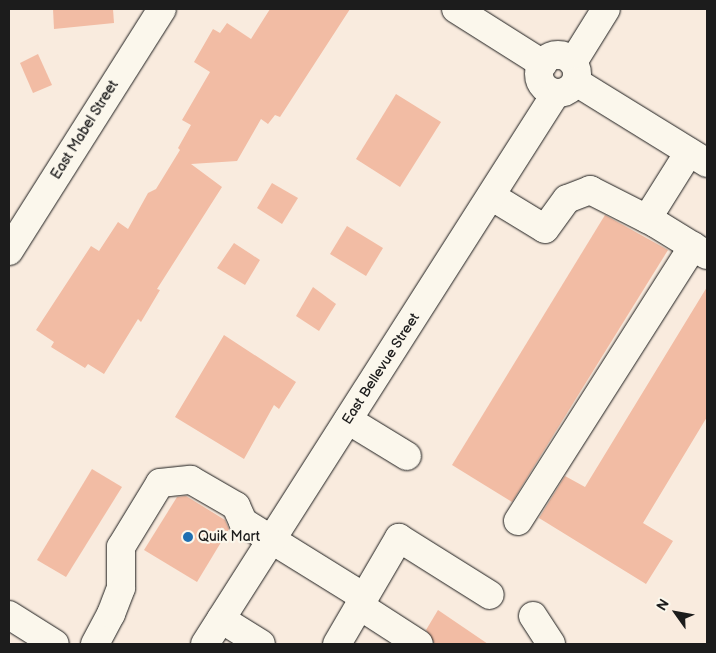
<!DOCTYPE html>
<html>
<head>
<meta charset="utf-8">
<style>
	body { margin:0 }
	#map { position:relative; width:716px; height:653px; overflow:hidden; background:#f9ebde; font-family:"Balsamiq Sans",sans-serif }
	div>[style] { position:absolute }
	.building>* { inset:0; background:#f2bca4 }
	.roads { filter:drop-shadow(0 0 1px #1c1c1c) drop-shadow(0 0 1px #1c1c1c) }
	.minor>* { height:28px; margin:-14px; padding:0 14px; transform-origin:14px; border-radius:14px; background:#fbf7ec }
	.minor>.ring { margin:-14px; padding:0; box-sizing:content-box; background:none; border:28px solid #fbf7ec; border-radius:50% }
	.major>* { height:28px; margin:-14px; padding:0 14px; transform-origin:14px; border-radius:14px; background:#fbf7ec }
	.dots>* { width:14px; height:14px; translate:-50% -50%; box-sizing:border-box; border:2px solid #fbf7ec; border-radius:50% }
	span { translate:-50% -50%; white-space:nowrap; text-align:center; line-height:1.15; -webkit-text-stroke:4.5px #fbf7ec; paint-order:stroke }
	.street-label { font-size:14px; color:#1c1c1c }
	.poi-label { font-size:14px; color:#1c1c1c }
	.left { translate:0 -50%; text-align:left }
	.frame { position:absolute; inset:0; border:10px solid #1c1c1c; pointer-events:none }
	.north { position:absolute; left:651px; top:588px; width:50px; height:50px; -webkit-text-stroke:4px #fbf7ec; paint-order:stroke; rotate:302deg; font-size:14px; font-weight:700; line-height:20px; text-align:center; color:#1c1c1c }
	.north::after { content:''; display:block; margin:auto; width:18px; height:22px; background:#1c1c1c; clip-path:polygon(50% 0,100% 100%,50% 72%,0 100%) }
</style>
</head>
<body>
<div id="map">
	<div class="building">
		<i style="clip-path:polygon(53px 9px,113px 9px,114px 23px,54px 29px)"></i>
		<i style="clip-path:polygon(270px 9px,350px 9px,280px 117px,275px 115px,268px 124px,261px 119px,237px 161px,191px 164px,222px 187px,157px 289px,160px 290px,141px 322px,138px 319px,104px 374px,88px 364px,85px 368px,51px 347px,54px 342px,36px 330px,91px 246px,99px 251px,118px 222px,128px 229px,148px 193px,156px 189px,180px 150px,178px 148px,191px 125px,182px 120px,210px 72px,194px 62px,213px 29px,220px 33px,227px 23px,251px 39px)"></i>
		<i style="clip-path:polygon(38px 54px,52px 85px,33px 93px,20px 63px)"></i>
		<i style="clip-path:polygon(396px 94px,441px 122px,400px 187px,356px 159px)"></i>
		<i style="clip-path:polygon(272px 183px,298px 198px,282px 224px,257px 208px)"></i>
		<i style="clip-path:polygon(605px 215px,668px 250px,512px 502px,452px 465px)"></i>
		<i style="clip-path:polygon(347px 226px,383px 248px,366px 276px,330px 254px)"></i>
		<i style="clip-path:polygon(234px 243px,260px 260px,245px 285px,217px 268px)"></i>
		<i style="clip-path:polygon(313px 287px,336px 304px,319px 331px,296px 316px)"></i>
		<i style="clip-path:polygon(707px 287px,707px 417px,643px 523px,673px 541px,646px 584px,539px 518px,565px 476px,585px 487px)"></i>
		<i style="clip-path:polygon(224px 335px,296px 382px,279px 409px,274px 405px,244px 459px,175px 417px)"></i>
		<i style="clip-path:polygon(92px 469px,122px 487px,66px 577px,37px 560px)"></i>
		<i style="clip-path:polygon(186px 496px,225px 520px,229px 529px,197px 582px,144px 550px,177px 497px)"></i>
		<i style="clip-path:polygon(438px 610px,488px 644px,435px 644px,426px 630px)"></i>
	</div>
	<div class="roads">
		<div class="minor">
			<i style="left:456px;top:9px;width:103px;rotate:32.3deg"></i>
			<i class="ring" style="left:539px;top:55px;width:10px;height:10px"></i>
			<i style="left:573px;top:62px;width:62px;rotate:-58.1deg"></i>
			<i style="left:576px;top:82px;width:154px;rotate:31.7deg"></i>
			<i style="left:491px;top:196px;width:63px;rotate:31.4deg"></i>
			<i style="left:545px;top:229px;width:37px;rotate:-54deg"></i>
			<i style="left:567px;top:199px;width:25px;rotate:-21deg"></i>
			<i style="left:590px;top:190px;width:73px;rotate:26.9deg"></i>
			<i style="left:655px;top:223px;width:61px;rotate:31.6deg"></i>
			<i style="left:647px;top:219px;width:79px;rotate:-57.9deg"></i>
			<i style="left:9px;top:251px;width:286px;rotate:-57.7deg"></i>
			<i style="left:348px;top:420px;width:69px;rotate:31.4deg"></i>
			<i style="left:518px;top:521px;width:326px;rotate:-57.5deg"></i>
			<i style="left:360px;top:606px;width:70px;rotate:32.8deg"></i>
			<i style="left:533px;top:616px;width:33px;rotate:57deg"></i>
			<i style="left:221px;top:619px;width:47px;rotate:32deg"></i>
			<i style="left:95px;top:644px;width:34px;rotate:-62deg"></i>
			<i style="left:111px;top:614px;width:28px;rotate:-69deg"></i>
			<i style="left:121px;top:588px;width:41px;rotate:-90deg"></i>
			<i style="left:121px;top:547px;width:75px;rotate:-58.6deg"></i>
			<i style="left:160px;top:483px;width:31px;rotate:-6deg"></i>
			<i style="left:191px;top:480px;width:52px;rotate:30deg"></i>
			<i style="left:236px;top:506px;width:17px;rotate:66deg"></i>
			<i style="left:243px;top:522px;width:142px;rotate:31.8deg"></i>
			<i style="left:205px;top:644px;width:653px;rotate:-57.5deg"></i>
			<i style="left:337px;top:644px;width:123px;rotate:-59.7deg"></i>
			<i style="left:399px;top:538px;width:107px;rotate:32.1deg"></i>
		</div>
		<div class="major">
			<i style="left:9px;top:615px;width:54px;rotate:32.2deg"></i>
		</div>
	</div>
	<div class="dots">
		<i style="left:188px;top:537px;background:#1f6fb2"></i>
	</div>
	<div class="street-label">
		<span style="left:85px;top:130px;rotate:-58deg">East Mabel Street</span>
		<span style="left:381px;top:369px;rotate:-57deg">East Bellevue Street</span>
	</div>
	<div class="poi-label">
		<span class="left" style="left:198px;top:537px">Quik Mart</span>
	</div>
	<div class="frame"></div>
	<div class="north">N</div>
</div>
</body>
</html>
